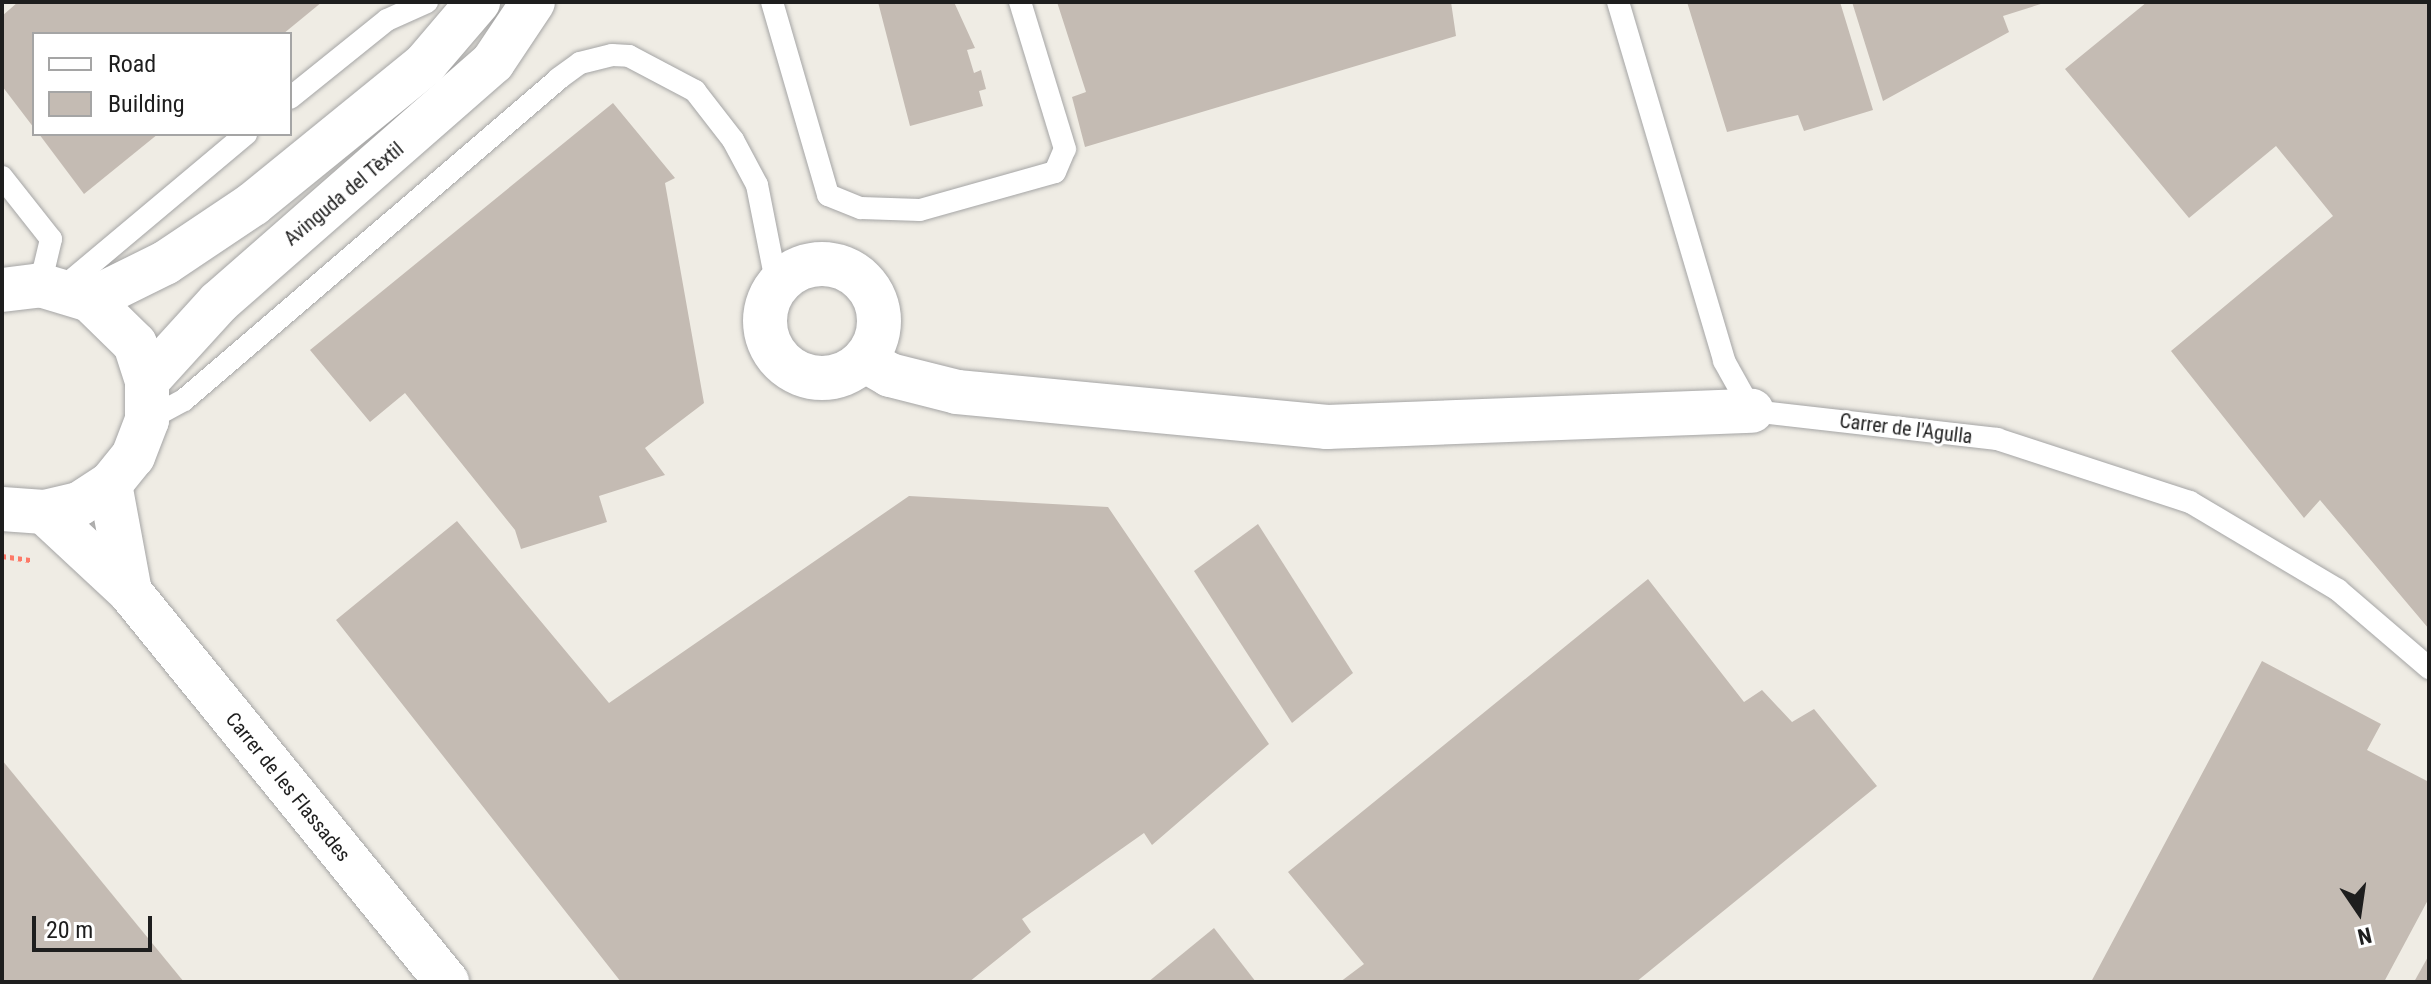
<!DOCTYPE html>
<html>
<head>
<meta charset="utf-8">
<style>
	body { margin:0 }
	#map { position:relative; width:2431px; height:984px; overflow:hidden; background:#efece4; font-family:"Roboto Condensed",sans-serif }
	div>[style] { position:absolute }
	.building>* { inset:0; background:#c4bbb3 }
	.path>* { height:5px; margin-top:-2.5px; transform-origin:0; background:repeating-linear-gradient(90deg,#fd7967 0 4px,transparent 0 8px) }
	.roads { filter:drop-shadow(0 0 2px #a5a5a5) drop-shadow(0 0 2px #a5a5a5) }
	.service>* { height:22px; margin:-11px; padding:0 11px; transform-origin:11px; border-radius:11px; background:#fff }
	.minor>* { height:44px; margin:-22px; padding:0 22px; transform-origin:22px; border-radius:22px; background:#fff }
	.minor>.ring { margin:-22px; padding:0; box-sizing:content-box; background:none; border:44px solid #fff; border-radius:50% }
	.tertiary>* { height:44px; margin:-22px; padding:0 22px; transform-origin:22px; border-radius:22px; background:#fff }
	span { translate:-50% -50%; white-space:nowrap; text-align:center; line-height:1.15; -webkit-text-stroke:6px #fff; paint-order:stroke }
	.street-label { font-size:20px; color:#1e1e1e }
	.frame { position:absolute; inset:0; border:4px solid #1e1e1e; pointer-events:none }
	.legend { position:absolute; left:32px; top:32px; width:260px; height:104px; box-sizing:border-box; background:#fff; border:2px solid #a5a5a5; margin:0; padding:10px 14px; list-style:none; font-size:24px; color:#1e1e1e }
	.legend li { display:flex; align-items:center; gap:16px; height:40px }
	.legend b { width:40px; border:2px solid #a5a5a5 }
	.north { position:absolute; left:2319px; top:872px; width:80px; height:80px; -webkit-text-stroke:6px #fff; paint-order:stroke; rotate:167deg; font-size:22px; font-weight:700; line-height:32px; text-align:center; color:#1e1e1e }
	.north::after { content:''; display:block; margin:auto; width:28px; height:36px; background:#1e1e1e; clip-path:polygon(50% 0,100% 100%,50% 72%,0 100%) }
	.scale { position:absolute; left:32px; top:916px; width:120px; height:36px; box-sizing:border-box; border:4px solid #1e1e1e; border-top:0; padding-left:10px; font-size:24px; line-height:28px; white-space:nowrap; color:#1e1e1e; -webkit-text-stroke:6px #fff; paint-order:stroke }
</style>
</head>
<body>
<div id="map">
	<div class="building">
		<i style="clip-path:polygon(18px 2px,322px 2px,283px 34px,34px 34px,34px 128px,2px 86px,2px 16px)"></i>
		<i style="clip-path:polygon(878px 2px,954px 2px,975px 48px,967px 50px,974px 73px,981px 70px,986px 89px,979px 91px,983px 106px,910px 126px)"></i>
		<i style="clip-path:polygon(1057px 2px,1451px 2px,1456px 36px,1085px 147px,1072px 97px,1086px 92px)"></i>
		<i style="clip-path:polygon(1687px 2px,1840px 2px,1873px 110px,1804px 131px,1798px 115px,1727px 132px)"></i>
		<i style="clip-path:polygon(1852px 2px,2044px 2px,2044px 3px,2003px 16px,2009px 32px,1883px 101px)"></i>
		<i style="clip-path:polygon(2147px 2px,2429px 2px,2429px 629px,2320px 500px,2304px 518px,2171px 351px,2333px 216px,2276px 146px,2189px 218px,2065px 69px)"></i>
		<i style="clip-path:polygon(613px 103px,675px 178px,665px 183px,704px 403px,645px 448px,665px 475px,599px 496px,607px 522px,521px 549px,515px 530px,405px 393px,370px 422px,310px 350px)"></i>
		<i style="clip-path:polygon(39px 134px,158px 134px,84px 194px)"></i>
		<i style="clip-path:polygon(909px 496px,1108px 507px,1269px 744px,1152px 845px,1144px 833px,1022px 919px,1031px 932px,969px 982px,621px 982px,336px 620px,457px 521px,609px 703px)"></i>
		<i style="clip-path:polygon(1258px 524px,1353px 673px,1292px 723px,1194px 571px)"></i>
		<i style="clip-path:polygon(1648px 579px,1744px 702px,1762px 690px,1792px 722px,1814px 709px,1877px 786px,1636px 982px,1340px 982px,1364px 964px,1288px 872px)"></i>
		<i style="clip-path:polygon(2262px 661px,2381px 724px,2367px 750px,2429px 782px,2429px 898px,2384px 982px,2091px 982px)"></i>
		<i style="clip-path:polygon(2px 760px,184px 982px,2px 982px)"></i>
		<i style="clip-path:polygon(1214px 928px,1256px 982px,1148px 982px)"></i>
		<i style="clip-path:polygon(2429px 955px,2429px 982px,2414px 982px)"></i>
	</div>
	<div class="path">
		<i style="left:2px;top:556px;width:30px;rotate:8deg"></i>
	</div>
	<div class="roads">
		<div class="service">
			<i style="left:772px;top:2px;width:201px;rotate:73.8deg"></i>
			<i style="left:828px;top:195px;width:35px;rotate:22deg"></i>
			<i style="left:861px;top:208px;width:59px;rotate:1.9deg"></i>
			<i style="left:920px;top:210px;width:140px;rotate:-15.7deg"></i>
			<i style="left:1055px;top:172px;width:25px;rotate:-67deg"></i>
			<i style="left:1065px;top:149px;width:154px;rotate:-107deg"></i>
			<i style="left:1618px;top:2px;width:374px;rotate:73.5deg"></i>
			<i style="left:1724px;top:361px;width:57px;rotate:60.8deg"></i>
			<i style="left:1752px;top:411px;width:247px;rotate:6.5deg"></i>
			<i style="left:1997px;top:439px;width:203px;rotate:18.1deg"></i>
			<i style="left:2190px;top:502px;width:172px;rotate:30.7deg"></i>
			<i style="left:2338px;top:590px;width:120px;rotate:40.6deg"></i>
			<i style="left:290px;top:98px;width:124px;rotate:-38.8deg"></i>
			<i style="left:387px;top:20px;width:44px;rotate:-24.2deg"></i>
			<i style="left:2px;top:177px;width:79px;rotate:51.7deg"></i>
			<i style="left:51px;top:239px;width:47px;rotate:103.4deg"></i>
			<i style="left:60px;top:290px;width:243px;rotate:-40deg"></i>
			<i style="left:147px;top:420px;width:42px;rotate:-28.4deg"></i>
			<i style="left:184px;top:400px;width:493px;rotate:-40.6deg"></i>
			<i style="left:558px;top:79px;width:27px;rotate:-36deg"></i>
			<i style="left:580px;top:63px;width:33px;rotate:-14deg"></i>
			<i style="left:612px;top:55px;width:17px;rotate:3deg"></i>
			<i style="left:629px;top:56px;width:75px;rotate:27.9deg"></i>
			<i style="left:695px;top:91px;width:62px;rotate:52.2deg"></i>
			<i style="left:733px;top:140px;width:51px;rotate:61.9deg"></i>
			<i style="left:757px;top:185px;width:103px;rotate:78.8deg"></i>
		</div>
		<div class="minor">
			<i class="ring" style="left:765px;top:264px;width:70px;height:70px"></i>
			<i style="left:864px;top:360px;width:30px;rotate:30deg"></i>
			<i style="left:890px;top:375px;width:69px;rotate:14.2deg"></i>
			<i style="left:957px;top:392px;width:372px;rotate:5.4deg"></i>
			<i style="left:1327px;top:427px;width:425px;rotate:-2.2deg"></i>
			<i style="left:110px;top:484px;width:110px;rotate:79.5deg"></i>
			<i style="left:44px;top:512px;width:117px;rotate:42.9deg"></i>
			<i style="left:130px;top:592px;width:503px;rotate:50.9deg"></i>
		</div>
		<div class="tertiary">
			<i style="left:2px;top:290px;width:38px;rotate:-7deg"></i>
			<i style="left:40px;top:285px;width:52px;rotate:16.7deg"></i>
			<i style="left:90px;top:300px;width:63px;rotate:44.4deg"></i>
			<i style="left:135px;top:344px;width:39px;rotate:72deg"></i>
			<i style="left:147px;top:381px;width:39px;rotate:90deg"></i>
			<i style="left:147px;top:420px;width:39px;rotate:111deg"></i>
			<i style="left:133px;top:456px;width:36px;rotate:129deg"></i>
			<i style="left:110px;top:484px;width:37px;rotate:147deg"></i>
			<i style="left:79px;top:504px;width:36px;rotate:167deg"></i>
			<i style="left:44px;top:512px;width:42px;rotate:-175.9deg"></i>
			<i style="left:90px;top:300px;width:84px;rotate:-26.3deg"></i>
			<i style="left:165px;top:263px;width:106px;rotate:-33.8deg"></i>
			<i style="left:253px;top:204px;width:222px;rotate:-39.1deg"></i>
			<i style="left:425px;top:64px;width:82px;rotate:-49.5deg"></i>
			<i style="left:147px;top:381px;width:107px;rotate:-47.7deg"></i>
			<i style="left:219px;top:302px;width:364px;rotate:-41.2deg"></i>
			<i style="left:493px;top:62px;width:72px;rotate:-56.3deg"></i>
		</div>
	</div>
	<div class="street-label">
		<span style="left:344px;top:194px;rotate:-40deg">Avinguda del Tèxtil</span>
		<span style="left:1906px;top:429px;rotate:7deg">Carrer de l'Agulla</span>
		<span style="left:288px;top:787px;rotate:51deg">Carrer de les Flassades</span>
	</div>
	<div class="frame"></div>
	<ul class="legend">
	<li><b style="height:10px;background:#fff"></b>Road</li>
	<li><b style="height:22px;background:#c4bbb3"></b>Building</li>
	</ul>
	<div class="north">N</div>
	<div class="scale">20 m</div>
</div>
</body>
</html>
